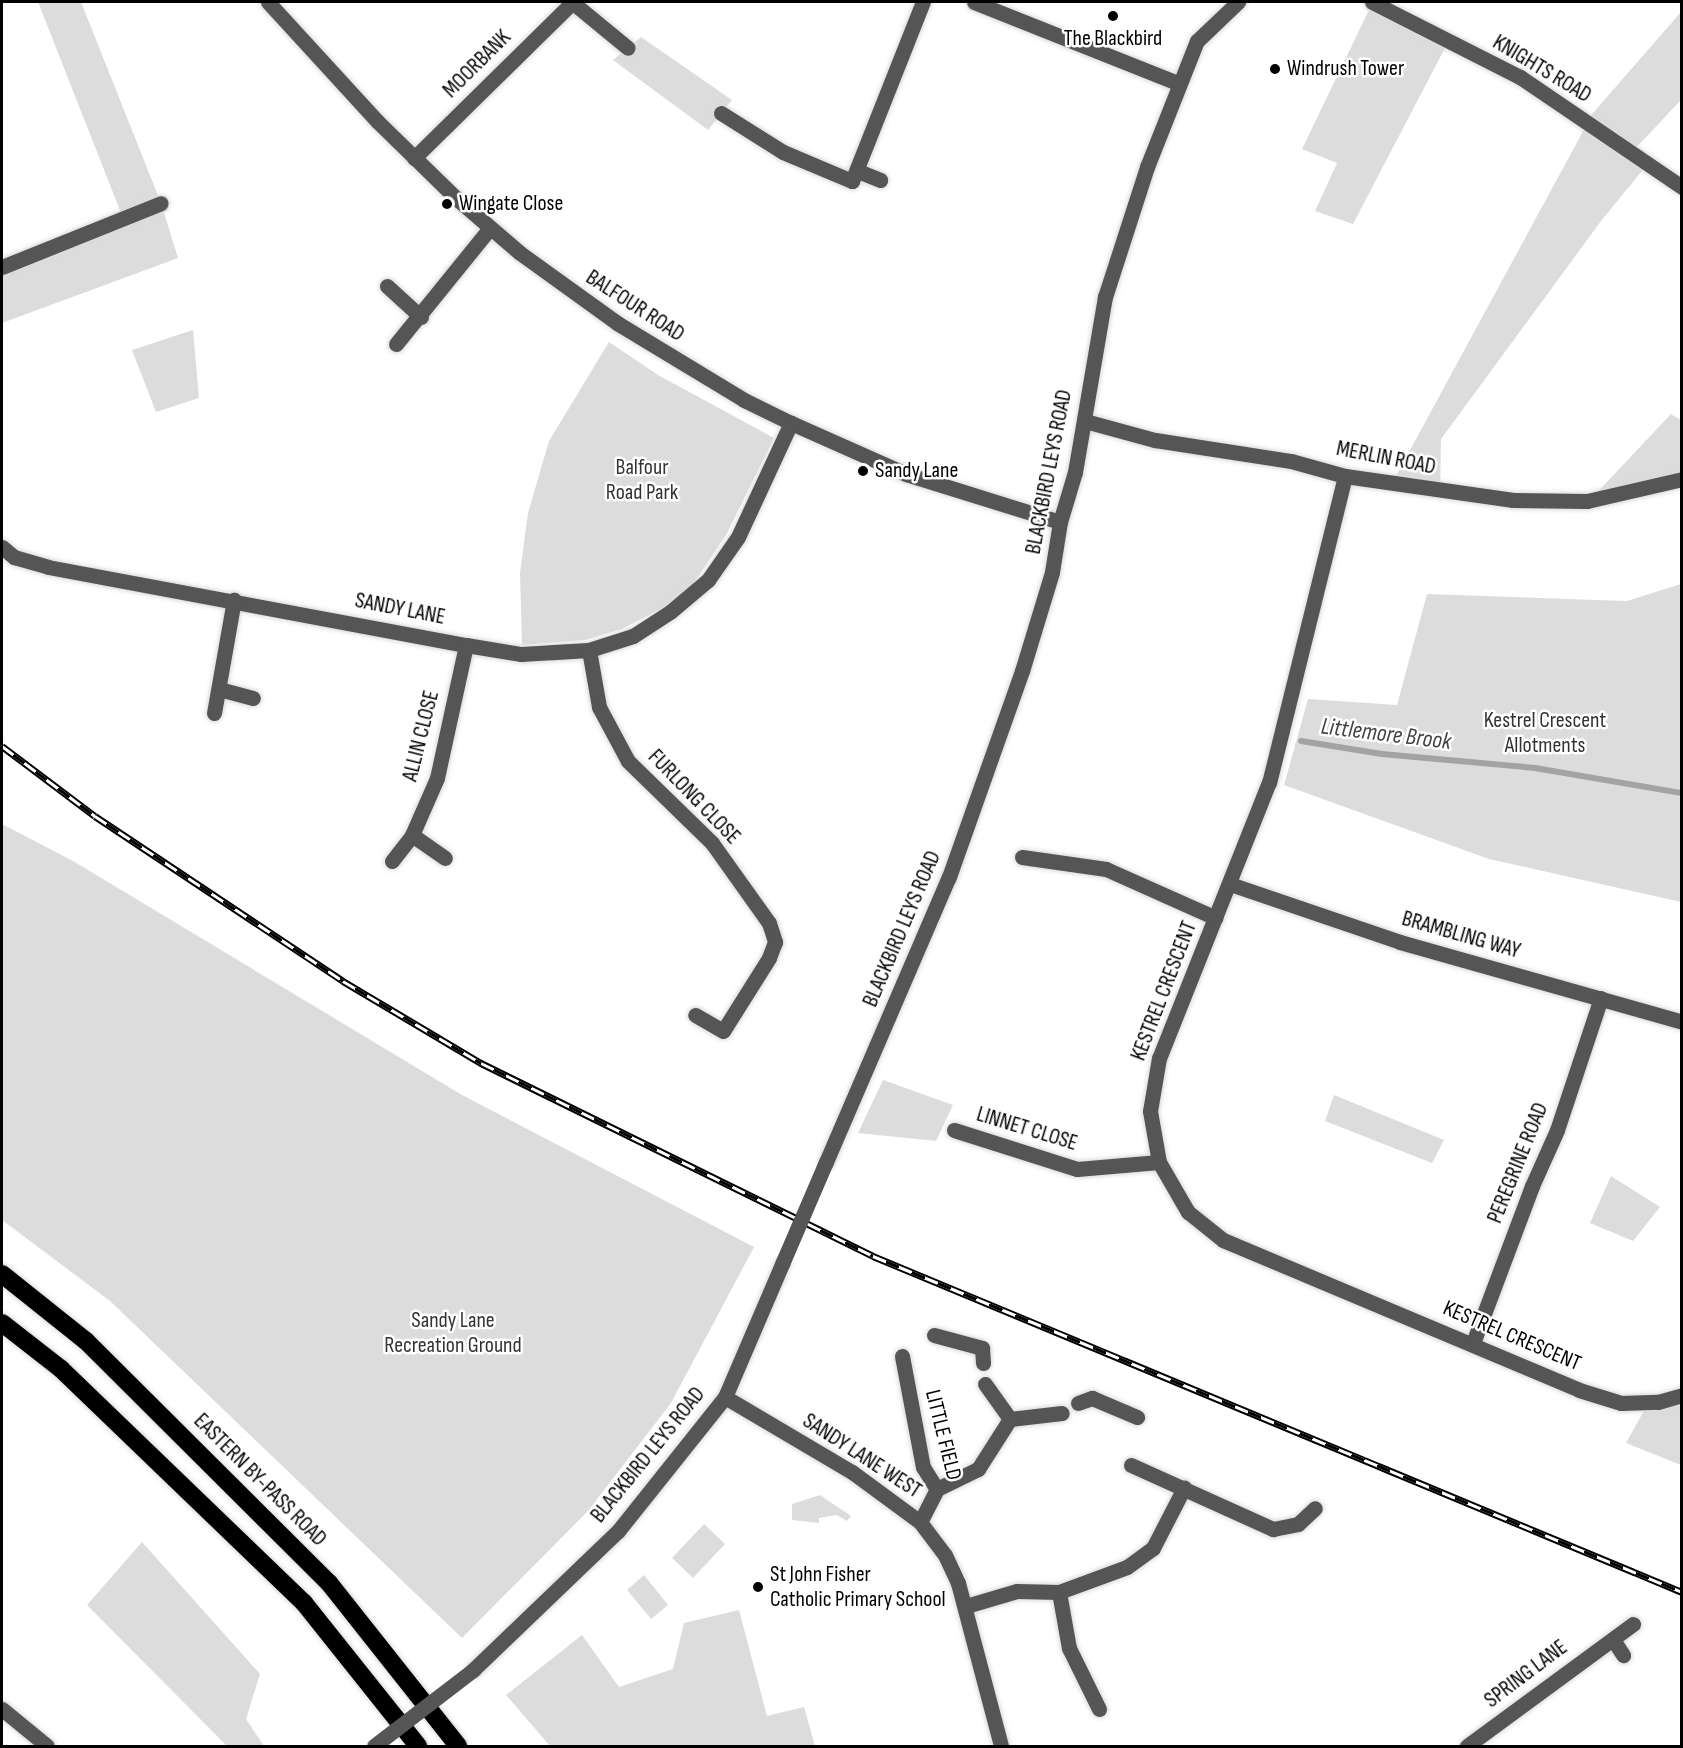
<!DOCTYPE html>
<html>
<head>
<meta charset="utf-8">
<style>
	body { margin:0 }
	#map { position:relative; width:1683px; height:1748px; overflow:hidden; background:#fff; font-family:"Sofia Sans Condensed",sans-serif }
	div>[style] { position:absolute }
	.green>* { inset:0; background:#dcdcdc }
	.stream>* { height:6px; margin:-3px; padding:0 3px; transform-origin:3px; border-radius:3px; background:#a3a3a3 }
	.roads { filter:drop-shadow(0 0 2px #dbdbdb) drop-shadow(0 0 2px #dbdbdb) }
	.minor>* { height:15px; margin:-7.5px; padding:0 7.5px; transform-origin:7.5px; border-radius:7.5px; background:#555 }
	.highway>* { height:18px; margin:-9px; padding:0 9px; transform-origin:9px; border-radius:9px; background:#000 }
	.rail>* { height:7px; margin-top:-3.5px; transform-origin:0; background:repeating-linear-gradient(90deg,#fff 0 14px,#000 0 28px); box-sizing:border-box; border-block:2px solid #000 }
	.minor-bridge>* { height:15px; margin:-7.5px; padding:0 7.5px; transform-origin:7.5px; border-radius:7.5px; background:#555 }
	.dots>* { width:16px; height:16px; translate:-50% -50%; box-sizing:border-box; border:3px solid #fff; border-radius:50% }
	span { translate:-50% -50%; white-space:nowrap; text-align:center; line-height:1.15; -webkit-text-stroke:5px #fff; paint-order:stroke }
	.poi-label { font-size:22px; color:#000 }
	.left { translate:0 -50%; text-align:left }
	.street-label { font-size:22px; color:#000 }
	.park-label { font-size:22px; color:#333 }
	.water-label { font-size:24px; color:#444; font-style:italic }
	.frame { position:absolute; inset:0; border:3px solid #000; pointer-events:none }
</style>
</head>
<body>
<div id="map">
	<div class="green">
		<i style="clip-path:polygon(38px 2px,81px 2px,161px 203px,178px 258px,2px 323px,2px 267px,123px 218px)"></i>
		<i style="clip-path:polygon(1369px 10px,1445px 48px,1353px 224px,1315px 211px,1337px 163px,1302px 149px)"></i>
		<i style="clip-path:polygon(1681px 12px,1681px 100px,1632px 152px,1586px 121px)"></i>
		<i style="clip-path:polygon(641px 37px,732px 100px,708px 130px,613px 60px)"></i>
		<i style="clip-path:polygon(1587px 124px,1646px 166px,1601px 221px,1441px 439px,1440px 494px,1390px 487px)"></i>
		<i style="clip-path:polygon(193px 330px,199px 398px,156px 412px,132px 350px)"></i>
		<i style="clip-path:polygon(609px 342px,658px 375px,774px 438px,726px 535px,693px 584px,664px 607px,622px 629px,585px 640px,522px 645px,520px 573px,528px 513px,549px 441px)"></i>
		<i style="clip-path:polygon(1671px 414px,1681px 420px,1681px 478px,1590px 500px)"></i>
		<i style="clip-path:polygon(1681px 584px,1681px 902px,1489px 859px,1284px 785px,1308px 699px,1397px 705px,1427px 594px,1627px 601px)"></i>
		<i style="clip-path:polygon(2px 824px,73px 861px,462px 1095px,754px 1247px,671px 1403px,588px 1511px,462px 1638px,110px 1301px,2px 1220px)"></i>
		<i style="clip-path:polygon(883px 1080px,953px 1105px,936px 1141px,858px 1133px)"></i>
		<i style="clip-path:polygon(1334px 1095px,1444px 1140px,1432px 1163px,1325px 1121px)"></i>
		<i style="clip-path:polygon(1611px 1176px,1660px 1207px,1633px 1241px,1590px 1223px)"></i>
		<i style="clip-path:polygon(1681px 1399px,1681px 1465px,1626px 1443px,1646px 1407px)"></i>
		<i style="clip-path:polygon(820px 1495px,851px 1516px,847px 1521px,837px 1515px,819px 1518px,819px 1523px,792px 1520px,792px 1504px)"></i>
		<i style="clip-path:polygon(704px 1524px,725px 1544px,693px 1578px,672px 1558px)"></i>
		<i style="clip-path:polygon(142px 1542px,260px 1674px,246px 1719px,264px 1746px,227px 1746px,87px 1605px)"></i>
		<i style="clip-path:polygon(644px 1575px,668px 1605px,651px 1619px,627px 1590px)"></i>
		<i style="clip-path:polygon(739px 1610px,767px 1716px,804px 1707px,815px 1746px,550px 1746px,506px 1695px,582px 1635px,619px 1687px,673px 1669px,684px 1623px)"></i>
	</div>
	<div class="stream">
		<i style="left:1301px;top:741px;width:82px;rotate:9.1deg"></i>
		<i style="left:1382px;top:754px;width:154px;rotate:5.2deg"></i>
		<i style="left:1535px;top:768px;width:149px;rotate:9.7deg"></i>
	</div>
	<div class="roads">
		<div class="minor">
			<i style="left:268px;top:2px;width:161px;rotate:47.5deg"></i>
			<i style="left:377px;top:121px;width:110px;rotate:44.3deg"></i>
			<i style="left:456px;top:198px;width:84px;rotate:40.7deg"></i>
			<i style="left:520px;top:253px;width:120px;rotate:35.8deg"></i>
			<i style="left:617px;top:323px;width:149px;rotate:31.2deg"></i>
			<i style="left:744px;top:400px;width:52px;rotate:26.1deg"></i>
			<i style="left:791px;top:423px;width:126px;rotate:23.9deg"></i>
			<i style="left:906px;top:474px;width:161px;rotate:17.3deg"></i>
			<i style="left:572px;top:2px;width:72px;rotate:39.4deg"></i>
			<i style="left:974px;top:2px;width:219px;rotate:21.7deg"></i>
			<i style="left:1372px;top:2px;width:166px;rotate:26.9deg"></i>
			<i style="left:1520px;top:77px;width:196px;rotate:34.2deg"></i>
			<i style="left:721px;top:113px;width:73px;rotate:32.2deg"></i>
			<i style="left:783px;top:152px;width:75px;rotate:22.8deg"></i>
			<i style="left:852px;top:181px;width:193px;rotate:-68.4deg"></i>
			<i style="left:414px;top:158px;width:223px;rotate:-44.5deg"></i>
			<i style="left:858px;top:171px;width:24px;rotate:22deg"></i>
			<i style="left:2px;top:267px;width:171px;rotate:-21.9deg"></i>
			<i style="left:387px;top:286px;width:46px;rotate:42.4deg"></i>
			<i style="left:396px;top:344px;width:149px;rotate:-51deg"></i>
			<i style="left:1085px;top:421px;width:73px;rotate:15.2deg"></i>
			<i style="left:1155px;top:440px;width:138px;rotate:8.8deg"></i>
			<i style="left:1291px;top:461px;width:56px;rotate:15.5deg"></i>
			<i style="left:1345px;top:476px;width:170px;rotate:8.1deg"></i>
			<i style="left:1513px;top:500px;width:74px;rotate:0.8deg"></i>
			<i style="left:1587px;top:501px;width:98px;rotate:-13deg"></i>
			<i style="left:1345px;top:476px;width:315px;rotate:103.9deg"></i>
			<i style="left:1269px;top:782px;width:297px;rotate:111.7deg"></i>
			<i style="left:1159px;top:1058px;width:54px;rotate:99.6deg"></i>
			<i style="left:1150px;top:1111px;width:52px;rotate:80deg"></i>
			<i style="left:1159px;top:1162px;width:58px;rotate:59.9deg"></i>
			<i style="left:1188px;top:1212px;width:45px;rotate:38.7deg"></i>
			<i style="left:1223px;top:1240px;width:386px;rotate:22.8deg"></i>
			<i style="left:1579px;top:1390px;width:44px;rotate:17.2deg"></i>
			<i style="left:1621px;top:1403px;width:37px;rotate:-2deg"></i>
			<i style="left:1658px;top:1402px;width:25px;rotate:-16deg"></i>
			<i style="left:2px;top:547px;width:16px;rotate:40deg"></i>
			<i style="left:14px;top:557px;width:35px;rotate:16deg"></i>
			<i style="left:48px;top:567px;width:425px;rotate:10.6deg"></i>
			<i style="left:466px;top:645px;width:56px;rotate:9.3deg"></i>
			<i style="left:521px;top:654px;width:68px;rotate:-3.4deg"></i>
			<i style="left:589px;top:650px;width:46px;rotate:-17.7deg"></i>
			<i style="left:633px;top:636px;width:44px;rotate:-33deg"></i>
			<i style="left:670px;top:612px;width:50px;rotate:-40.1deg"></i>
			<i style="left:708px;top:580px;width:52px;rotate:-55.1deg"></i>
			<i style="left:738px;top:537px;width:126px;rotate:-65.1deg"></i>
			<i style="left:589px;top:650px;width:58px;rotate:80deg"></i>
			<i style="left:599px;top:707px;width:61px;rotate:61.8deg"></i>
			<i style="left:628px;top:761px;width:117px;rotate:44.3deg"></i>
			<i style="left:712px;top:843px;width:98px;rotate:54.5deg"></i>
			<i style="left:769px;top:923px;width:20px;rotate:72deg"></i>
			<i style="left:775px;top:942px;width:17px;rotate:111deg"></i>
			<i style="left:769px;top:958px;width:86px;rotate:122.2deg"></i>
			<i style="left:723px;top:1031px;width:32px;rotate:-150deg"></i>
			<i style="left:219px;top:689px;width:35px;rotate:15deg"></i>
			<i style="left:214px;top:713px;width:115px;rotate:-80deg"></i>
			<i style="left:412px;top:835px;width:40px;rotate:34.9deg"></i>
			<i style="left:1022px;top:857px;width:85px;rotate:8.1deg"></i>
			<i style="left:1106px;top:869px;width:120px;rotate:24deg"></i>
			<i style="left:392px;top:861px;width:33px;rotate:-52deg"></i>
			<i style="left:412px;top:835px;width:62px;rotate:-66.3deg"></i>
			<i style="left:437px;top:778px;width:136px;rotate:-77.7deg"></i>
			<i style="left:1230px;top:884px;width:180px;rotate:18.8deg"></i>
			<i style="left:1400px;top:942px;width:293px;rotate:15.8deg"></i>
			<i style="left:954px;top:1130px;width:129px;rotate:17.6deg"></i>
			<i style="left:1077px;top:1169px;width:82px;rotate:-4.9deg"></i>
			<i style="left:826px;top:1162px;width:310px;rotate:-66.7deg"></i>
			<i style="left:949px;top:877px;width:219px;rotate:-70.5deg"></i>
			<i style="left:1022px;top:671px;width:103px;rotate:-73.1deg"></i>
			<i style="left:1052px;top:572px;width:51px;rotate:-80.9deg"></i>
			<i style="left:1060px;top:522px;width:52px;rotate:-73.3deg"></i>
			<i style="left:1075px;top:472px;width:178px;rotate:-80.3deg"></i>
			<i style="left:1105px;top:297px;width:137px;rotate:-72.1deg"></i>
			<i style="left:1147px;top:167px;width:136px;rotate:-68.4deg"></i>
			<i style="left:1197px;top:41px;width:57px;rotate:-43.6deg"></i>
			<i style="left:934px;top:1335px;width:50px;rotate:15.2deg"></i>
			<i style="left:982px;top:1348px;width:15px;rotate:86deg"></i>
			<i style="left:1473px;top:1343px;width:168px;rotate:-69.4deg"></i>
			<i style="left:1532px;top:1186px;width:61px;rotate:-65.9deg"></i>
			<i style="left:1557px;top:1130px;width:139px;rotate:-71.6deg"></i>
			<i style="left:902px;top:1356px;width:113px;rotate:79.3deg"></i>
			<i style="left:923px;top:1467px;width:26px;rotate:58deg"></i>
			<i style="left:937px;top:1489px;width:37px;rotate:117deg"></i>
			<i style="left:725px;top:1397px;width:147px;rotate:30.6deg"></i>
			<i style="left:852px;top:1472px;width:84px;rotate:36.3deg"></i>
			<i style="left:920px;top:1522px;width:41px;rotate:52.9deg"></i>
			<i style="left:945px;top:1555px;width:31px;rotate:65deg"></i>
			<i style="left:958px;top:1583px;width:169px;rotate:75.2deg"></i>
			<i style="left:1078px;top:1403px;width:15px;rotate:-20deg"></i>
			<i style="left:1092px;top:1398px;width:49px;rotate:22.9deg"></i>
			<i style="left:1010px;top:1419px;width:52px;rotate:-6.6deg"></i>
			<i style="left:1131px;top:1465px;width:156px;rotate:24.3deg"></i>
			<i style="left:1273px;top:1529px;width:25px;rotate:-11deg"></i>
			<i style="left:1298px;top:1524px;width:23px;rotate:-43deg"></i>
			<i style="left:937px;top:1489px;width:46px;rotate:-26deg"></i>
			<i style="left:978px;top:1469px;width:59px;rotate:-57.4deg"></i>
			<i style="left:1010px;top:1419px;width:43px;rotate:-125.5deg"></i>
			<i style="left:1059px;top:1592px;width:57px;rotate:79.9deg"></i>
			<i style="left:1069px;top:1648px;width:68px;rotate:63.8deg"></i>
			<i style="left:966px;top:1606px;width:53px;rotate:-16.4deg"></i>
			<i style="left:1017px;top:1591px;width:42px;rotate:1.4deg"></i>
			<i style="left:1059px;top:1592px;width:72px;rotate:-20.2deg"></i>
			<i style="left:1127px;top:1567px;width:32px;rotate:-36deg"></i>
			<i style="left:1153px;top:1548px;width:68px;rotate:-62.7deg"></i>
			<i style="left:1614px;top:1641px;width:17px;rotate:57deg"></i>
			<i style="left:473px;top:1670px;width:201px;rotate:-43.8deg"></i>
			<i style="left:618px;top:1531px;width:171px;rotate:-51.4deg"></i>
			<i style="left:725px;top:1397px;width:145px;rotate:-66.8deg"></i>
			<i style="left:2px;top:1709px;width:58px;rotate:39.4deg"></i>
			<i style="left:1467px;top:1746px;width:206px;rotate:-36.3deg"></i>
		</div>
		<div class="highway">
			<i style="left:2px;top:1274px;width:107px;rotate:38.6deg"></i>
			<i style="left:86px;top:1341px;width:343px;rotate:44.9deg"></i>
			<i style="left:329px;top:1583px;width:208px;rotate:51.6deg"></i>
			<i style="left:2px;top:1323px;width:75px;rotate:37.9deg"></i>
			<i style="left:61px;top:1369px;width:337px;rotate:43.9deg"></i>
			<i style="left:304px;top:1603px;width:183px;rotate:51.4deg"></i>
		</div>
	</div>
	<div class="rail">
		<i style="left:2px;top:746px;width:116px;rotate:37deg"></i>
		<i style="left:95px;top:816px;width:298px;rotate:33.6deg"></i>
		<i style="left:343px;top:981px;width:161px;rotate:30.7deg"></i>
		<i style="left:481px;top:1063px;width:437px;rotate:26.2deg"></i>
		<i style="left:873px;top:1256px;width:876px;rotate:22.55deg"></i>
	</div>
	<div class="minor-bridge">
		<i style="left:782px;top:1264px;width:111px;rotate:-66.7deg"></i>
		<i style="left:374px;top:1746px;width:125px;rotate:-37.5deg"></i>
	</div>
	<div class="dots">
		<i style="left:1113px;top:16px;background:#000"></i>
		<i style="left:1275px;top:69px;background:#000"></i>
		<i style="left:447px;top:204px;background:#000"></i>
		<i style="left:863px;top:471px;background:#000"></i>
		<i style="left:758px;top:1587px;background:#000"></i>
	</div>
	<div class="poi-label">
		<span style="left:1113px;top:39px">The Blackbird</span>
		<span class="left" style="left:1287px;top:69px">Windrush Tower</span>
		<span class="left" style="left:459px;top:204px">Wingate Close</span>
		<span class="left" style="left:875px;top:471px">Sandy Lane</span>
		<span class="left" style="left:770px;top:1587px">St John Fisher<br>Catholic Primary School</span>
	</div>
	<div class="street-label">
		<span style="left:477px;top:64px;rotate:-45deg">MOORBANK</span>
		<span style="left:1542px;top:69px;rotate:31deg">KNIGHTS ROAD</span>
		<span style="left:635px;top:306px;rotate:33deg">BALFOUR ROAD</span>
		<span style="left:1386px;top:458px;rotate:11deg">MERLIN ROAD</span>
		<span style="left:1049px;top:472px;rotate:-79deg">BLACKBIRD LEYS ROAD</span>
		<span style="left:400px;top:609px;rotate:11deg">SANDY LANE</span>
		<span style="left:421px;top:736px;rotate:-76deg">ALLIN CLOSE</span>
		<span style="left:694px;top:797px;rotate:46deg">FURLONG CLOSE</span>
		<span style="left:902px;top:929px;rotate:-67deg">BLACKBIRD LEYS ROAD</span>
		<span style="left:1461px;top:935px;rotate:16deg">BRAMBLING WAY</span>
		<span style="left:1164px;top:991px;rotate:-69deg">KESTREL CRESCENT</span>
		<span style="left:1027px;top:1129px;rotate:17deg">LINNET CLOSE</span>
		<span style="left:1518px;top:1163px;rotate:-68deg">PEREGRINE ROAD</span>
		<span style="left:1512px;top:1336px;rotate:23deg">KESTREL CRESCENT</span>
		<span style="left:943px;top:1435px;rotate:76deg">LITTLE FIELD</span>
		<span style="left:648px;top:1455px;rotate:-51deg">BLACKBIRD LEYS ROAD</span>
		<span style="left:862px;top:1456px;rotate:33deg">SANDY LANE WEST</span>
		<span style="left:260px;top:1480px;rotate:45deg">EASTERN BY-PASS ROAD</span>
		<span style="left:1526px;top:1674px;rotate:-37deg">SPRING LANE</span>
	</div>
	<div class="park-label">
		<span style="left:642px;top:480px">Balfour<br>Road Park</span>
		<span style="left:1545px;top:733px">Kestrel Crescent<br>Allotments</span>
		<span style="left:453px;top:1333px">Sandy Lane<br>Recreation Ground</span>
	</div>
	<div class="water-label">
		<span style="left:1386px;top:734px;rotate:7deg">Littlemore Brook</span>
	</div>
	<div class="frame"></div>
</div>
</body>
</html>
